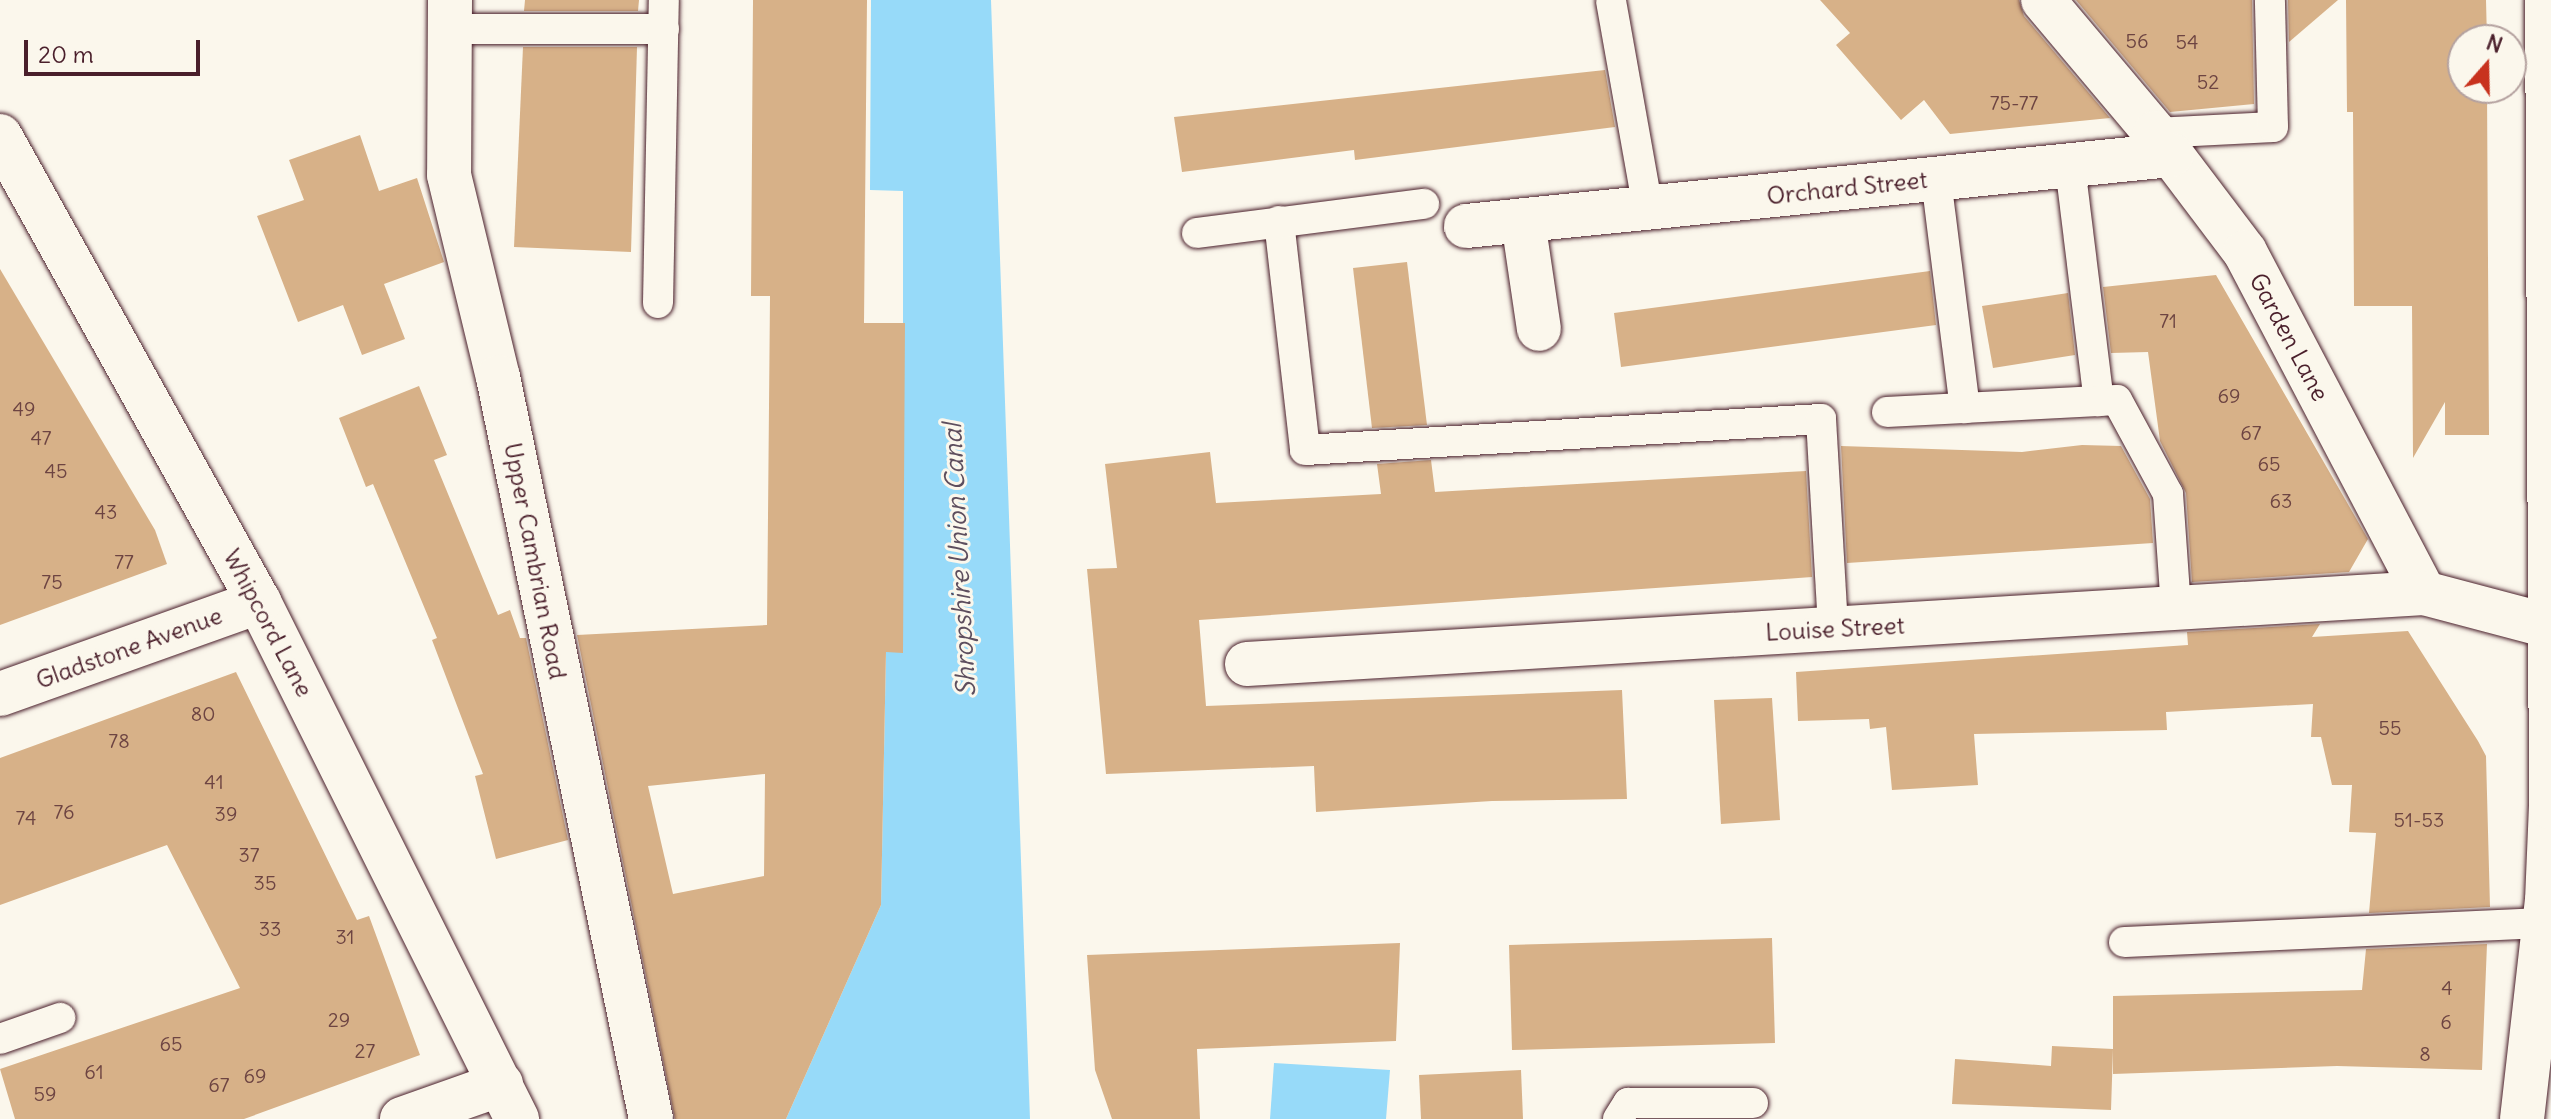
<!DOCTYPE html>
<html>
<head>
<meta charset="utf-8">
<style>
	body { margin:0 }
	#map { position:relative; width:2551px; height:1119px; overflow:hidden; background:#fbf7ec; font-family:Delius,sans-serif }
	div>[style] { position:absolute }
	.water>* { inset:0; background:#97daf9 }
	.building>* { inset:0; background:#d7b188 }
	.roads { filter:drop-shadow(0 0 2px #4a1f2b) drop-shadow(0 0 2px #4a1f2b) }
	.lane>* { height:30px; margin:-15px; padding:0 15px; transform-origin:15px; border-radius:15px; background:#fbf7ec }
	.street>* { height:44px; margin:-22px; padding:0 22px; transform-origin:22px; border-radius:22px; background:#fbf7ec }
	span { translate:-50% -50%; white-space:nowrap; text-align:center; line-height:1.15; -webkit-text-stroke:6px #fbf7ec; paint-order:stroke }
	.number-label { font-size:20px; color:#6d4442 }
	.number-label span { -webkit-text-stroke-width:0 }
	.street-label { font-size:24px; color:#4a1f2b }
	.water-label { font-size:26px; color:#5d4e5e; font-style:italic }
	.north { position:absolute; left:2447px; top:24px; width:80px; height:80px; box-sizing:border-box; background:#fbf7ec; border:2px solid #b4a19f; border-radius:50%; rotate:20deg; font-size:22px; font-weight:700; line-height:32px; text-align:center; color:#4a1f2b }
	.north::after { content:''; display:block; margin:auto; width:28px; height:36px; background:#c8321e; clip-path:polygon(50% 0,100% 100%,50% 72%,0 100%) }
	.scale { position:absolute; left:24px; top:40px; width:176px; height:36px; box-sizing:border-box; border:4px solid #4a1f2b; border-top:0; padding-left:10px; font-size:24px; line-height:28px; white-space:nowrap; color:#4a1f2b; -webkit-text-stroke:6px #fbf7ec; paint-order:stroke }
</style>
</head>
<body>
<div id="map">
	<div class="water">
		<i style="clip-path:polygon(871px 0,991px 0,1030px 1119px,786px 1119px,881px 905px,886px 652px,903px 652px,903px 191px,870px 190px)"></i>
		<i style="clip-path:polygon(1274px 1063px,1390px 1070px,1386px 1119px,1270px 1119px)"></i>
	</div>
	<div class="building">
		<i style="clip-path:polygon(525px 0,639px 0,638px 11px,524px 11px)"></i>
		<i style="clip-path:polygon(evenodd,753px 0,867px 0,864px 323px,905px 323px,903px 653px,886px 652px,881px 905px,786px 1119px,675px 1119px,577px 635px,767px 625px,770px 296px,751px 296px,753px 0,765px 774px,764px 876px,673px 894px,648px 786px,765px 774px)"></i>
		<i style="clip-path:polygon(1820px 0,2019px 0,2024px 16px,2110px 118px,1950px 134px,1924px 100px,1901px 120px,1836px 45px,1850px 33px)"></i>
		<i style="clip-path:polygon(2076px 0,2252px 0,2254px 104px,2170px 112px)"></i>
		<i style="clip-path:polygon(2288px 0,2338px 0,2289px 42px)"></i>
		<i style="clip-path:polygon(2346px 0,2486px 0,2487px 40px,2463px 40px,2463px 88px,2487px 88px,2489px 435px,2445px 435px,2445px 402px,2413px 458px,2412px 306px,2354px 306px,2353px 112px,2347px 112px)"></i>
		<i style="clip-path:polygon(523px 47px,637px 47px,631px 252px,514px 247px)"></i>
		<i style="clip-path:polygon(1605px 70px,1615px 127px,1355px 160px,1354px 150px,1182px 172px,1174px 117px)"></i>
		<i style="clip-path:polygon(360px 135px,379px 191px,417px 178px,444px 262px,384px 284px,405px 339px,362px 355px,343px 305px,298px 322px,257px 216px,304px 200px,289px 160px)"></i>
		<i style="clip-path:polygon(1407px 262px,1427px 425px,1372px 428px,1353px 268px)"></i>
		<i style="clip-path:polygon(0 269px,155px 530px,167px 564px,0 625px)"></i>
		<i style="clip-path:polygon(1930px 271px,1936px 325px,1621px 367px,1614px 313px)"></i>
		<i style="clip-path:polygon(2216px 275px,2368px 539px,2349px 572px,2192px 582px,2186px 493px,2160px 441px,2148px 352px,2111px 353px,2103px 287px)"></i>
		<i style="clip-path:polygon(2068px 293px,2075px 355px,1993px 368px,1982px 306px)"></i>
		<i style="clip-path:polygon(419px 386px,447px 455px,434px 460px,498px 615px,510px 610px,520px 638px,526px 638px,568px 840px,496px 859px,475px 776px,483px 774px,432px 640px,437px 638px,373px 484px,366px 487px,339px 418px)"></i>
		<i style="clip-path:polygon(2082px 445px,2121px 446px,2150px 499px,2153px 543px,1847px 563px,1841px 446px,2022px 452px)"></i>
		<i style="clip-path:polygon(1210px 452px,1216px 503px,1381px 494px,1377px 464px,1431px 460px,1435px 492px,1806px 471px,1812px 577px,1199px 620px,1206px 706px,1622px 690px,1627px 799px,1492px 801px,1316px 812px,1314px 766px,1106px 774px,1087px 569px,1117px 568px,1105px 464px)"></i>
		<i style="clip-path:polygon(2320px 624px,2312px 637px,2408px 631px,2478px 741px,2486px 756px,2490px 907px,2369px 913px,2376px 833px,2349px 832px,2352px 785px,2332px 785px,2321px 737px,2311px 737px,2313px 704px,2166px 712px,2167px 730px,1974px 734px,1978px 785px,1892px 790px,1886px 727px,1870px 729px,1869px 719px,1798px 721px,1796px 672px,2188px 645px,2187px 632px)"></i>
		<i style="clip-path:polygon(236px 672px,357px 920px,369px 916px,420px 1055px,244px 1119px,15px 1119px,0 1069px,240px 988px,167px 845px,0 905px,0 758px)"></i>
		<i style="clip-path:polygon(1772px 698px,1780px 820px,1721px 824px,1714px 700px)"></i>
		<i style="clip-path:polygon(1772px 938px,1775px 1043px,1512px 1050px,1509px 945px)"></i>
		<i style="clip-path:polygon(1400px 943px,1396px 1041px,1197px 1049px,1200px 1119px,1112px 1119px,1095px 1070px,1087px 955px)"></i>
		<i style="clip-path:polygon(2487px 944px,2482px 1070px,2337px 1066px,2113px 1074px,2113px 996px,2362px 990px,2366px 949px)"></i>
		<i style="clip-path:polygon(2052px 1046px,2113px 1049px,2111px 1110px,1952px 1104px,1955px 1059px,2051px 1066px)"></i>
		<i style="clip-path:polygon(1521px 1070px,1523px 1119px,1421px 1119px,1419px 1075px)"></i>
	</div>
	<div class="roads">
		<div class="lane">
			<i style="left:1611px;top:1px;width:210px;rotate:79.9deg"></i>
			<i style="left:450px;top:29px;width:214px"></i>
			<i style="left:2155px;top:133px;width:118px;rotate:-2.9deg"></i>
			<i style="left:2273px;top:127px;width:127px;rotate:-91.4deg"></i>
			<i style="left:2070px;top:166px;width:237px;rotate:83deg"></i>
			<i style="left:1936px;top:179px;width:231px;rotate:82.8deg"></i>
			<i style="left:1279px;top:221px;width:230px;rotate:83.5deg"></i>
			<i style="left:1305px;top:450px;width:517px;rotate:-3.44deg"></i>
			<i style="left:1821px;top:419px;width:210px;rotate:86.7deg"></i>
			<i style="left:1197px;top:233px;width:229px;rotate:-7.3deg"></i>
			<i style="left:658px;top:303px;width:303px;rotate:-88.9deg"></i>
			<i style="left:1887px;top:412px;width:230px;rotate:-3deg"></i>
			<i style="left:2117px;top:400px;width:107px;rotate:61.5deg"></i>
			<i style="left:2168px;top:494px;width:114px;rotate:86deg"></i>
			<i style="left:2124px;top:942px;width:420px;rotate:-2.6deg"></i>
			<i style="left:0;top:1039px;width:64px;rotate:-19.3deg"></i>
			<i style="left:1618px;top:1119px;width:19px;rotate:-58deg"></i>
			<i style="left:1628px;top:1103px;width:125px"></i>
		</div>
		<div class="street">
			<i style="left:450px;top:0;width:175px;rotate:90.3deg"></i>
			<i style="left:449px;top:175px;width:208px;rotate:76.4deg"></i>
			<i style="left:498px;top:377px;width:758px;rotate:78.35deg"></i>
			<i style="left:2043px;top:0;width:174px;rotate:49.9deg"></i>
			<i style="left:2155px;top:133px;width:149px;rotate:52.9deg"></i>
			<i style="left:2245px;top:252px;width:385px;rotate:62.3deg"></i>
			<i style="left:2424px;top:593px;width:129px;rotate:14.8deg"></i>
			<i style="left:0;top:136px;width:533px;rotate:60.93deg"></i>
			<i style="left:259px;top:602px;width:578px;rotate:63.48deg"></i>
			<i style="left:1523px;top:221px;width:109px;rotate:81.6deg"></i>
			<i style="left:1466px;top:226px;width:709px;rotate:-5.75deg"></i>
			<i style="left:1247px;top:664px;width:1179px;rotate:-3.45deg"></i>
			<i style="left:0;top:694px;width:275px;rotate:-19.6deg"></i>
			<i style="left:402px;top:1119px;width:105px;rotate:-19.5deg"></i>
			<i style="left:2522px;top:1119px;width:219px;rotate:-83.5deg"></i>
			<i style="left:2547px;top:901px;width:94px;rotate:-87.6deg"></i>
			<i style="left:2551px;top:807px;width:807px;rotate:-90.28deg"></i>
		</div>
	</div>
	<div class="number-label">
		<span style="left:2137px;top:40px">56</span>
		<span style="left:2187px;top:41px">54</span>
		<span style="left:2208px;top:81px">52</span>
		<span style="left:2014px;top:102px">75-77</span>
		<span style="left:2168px;top:320px">71</span>
		<span style="left:2229px;top:395px">69</span>
		<span style="left:24px;top:408px">49</span>
		<span style="left:2251px;top:432px">67</span>
		<span style="left:41px;top:437px">47</span>
		<span style="left:2269px;top:463px">65</span>
		<span style="left:56px;top:470px">45</span>
		<span style="left:2281px;top:500px">63</span>
		<span style="left:106px;top:511px">43</span>
		<span style="left:124px;top:561px">77</span>
		<span style="left:52px;top:581px">75</span>
		<span style="left:203px;top:713px">80</span>
		<span style="left:2390px;top:727px">55</span>
		<span style="left:119px;top:740px">78</span>
		<span style="left:214px;top:781px">41</span>
		<span style="left:64px;top:811px">76</span>
		<span style="left:226px;top:813px">39</span>
		<span style="left:26px;top:817px">74</span>
		<span style="left:2419px;top:819px">51-53</span>
		<span style="left:249px;top:854px">37</span>
		<span style="left:265px;top:882px">35</span>
		<span style="left:270px;top:928px">33</span>
		<span style="left:345px;top:936px">31</span>
		<span style="left:2447px;top:987px">4</span>
		<span style="left:339px;top:1019px">29</span>
		<span style="left:2446px;top:1021px">6</span>
		<span style="left:171px;top:1043px">65</span>
		<span style="left:365px;top:1050px">27</span>
		<span style="left:2425px;top:1053px">8</span>
		<span style="left:94px;top:1071px">61</span>
		<span style="left:255px;top:1075px">69</span>
		<span style="left:219px;top:1084px">67</span>
		<span style="left:45px;top:1093px">59</span>
	</div>
	<div class="street-label">
		<span style="left:1847px;top:188px;rotate:-6deg">Orchard Street</span>
		<span style="left:2289px;top:337px;rotate:62deg">Garden Lane</span>
		<span style="left:535px;top:561px;rotate:79deg">Upper Cambrian Road</span>
		<span style="left:268px;top:623px;rotate:62deg">Whipcord Lane</span>
		<span style="left:1835px;top:629px;rotate:-3deg">Louise Street</span>
		<span style="left:129px;top:648px;rotate:-20deg">Gladstone Avenue</span>
	</div>
	<div class="water-label">
		<span style="left:959px;top:560px;rotate:-93deg">Shropshire Union Canal</span>
	</div>
	<div class="north">N</div>
	<div class="scale">20 m</div>
</div>
</body>
</html>
